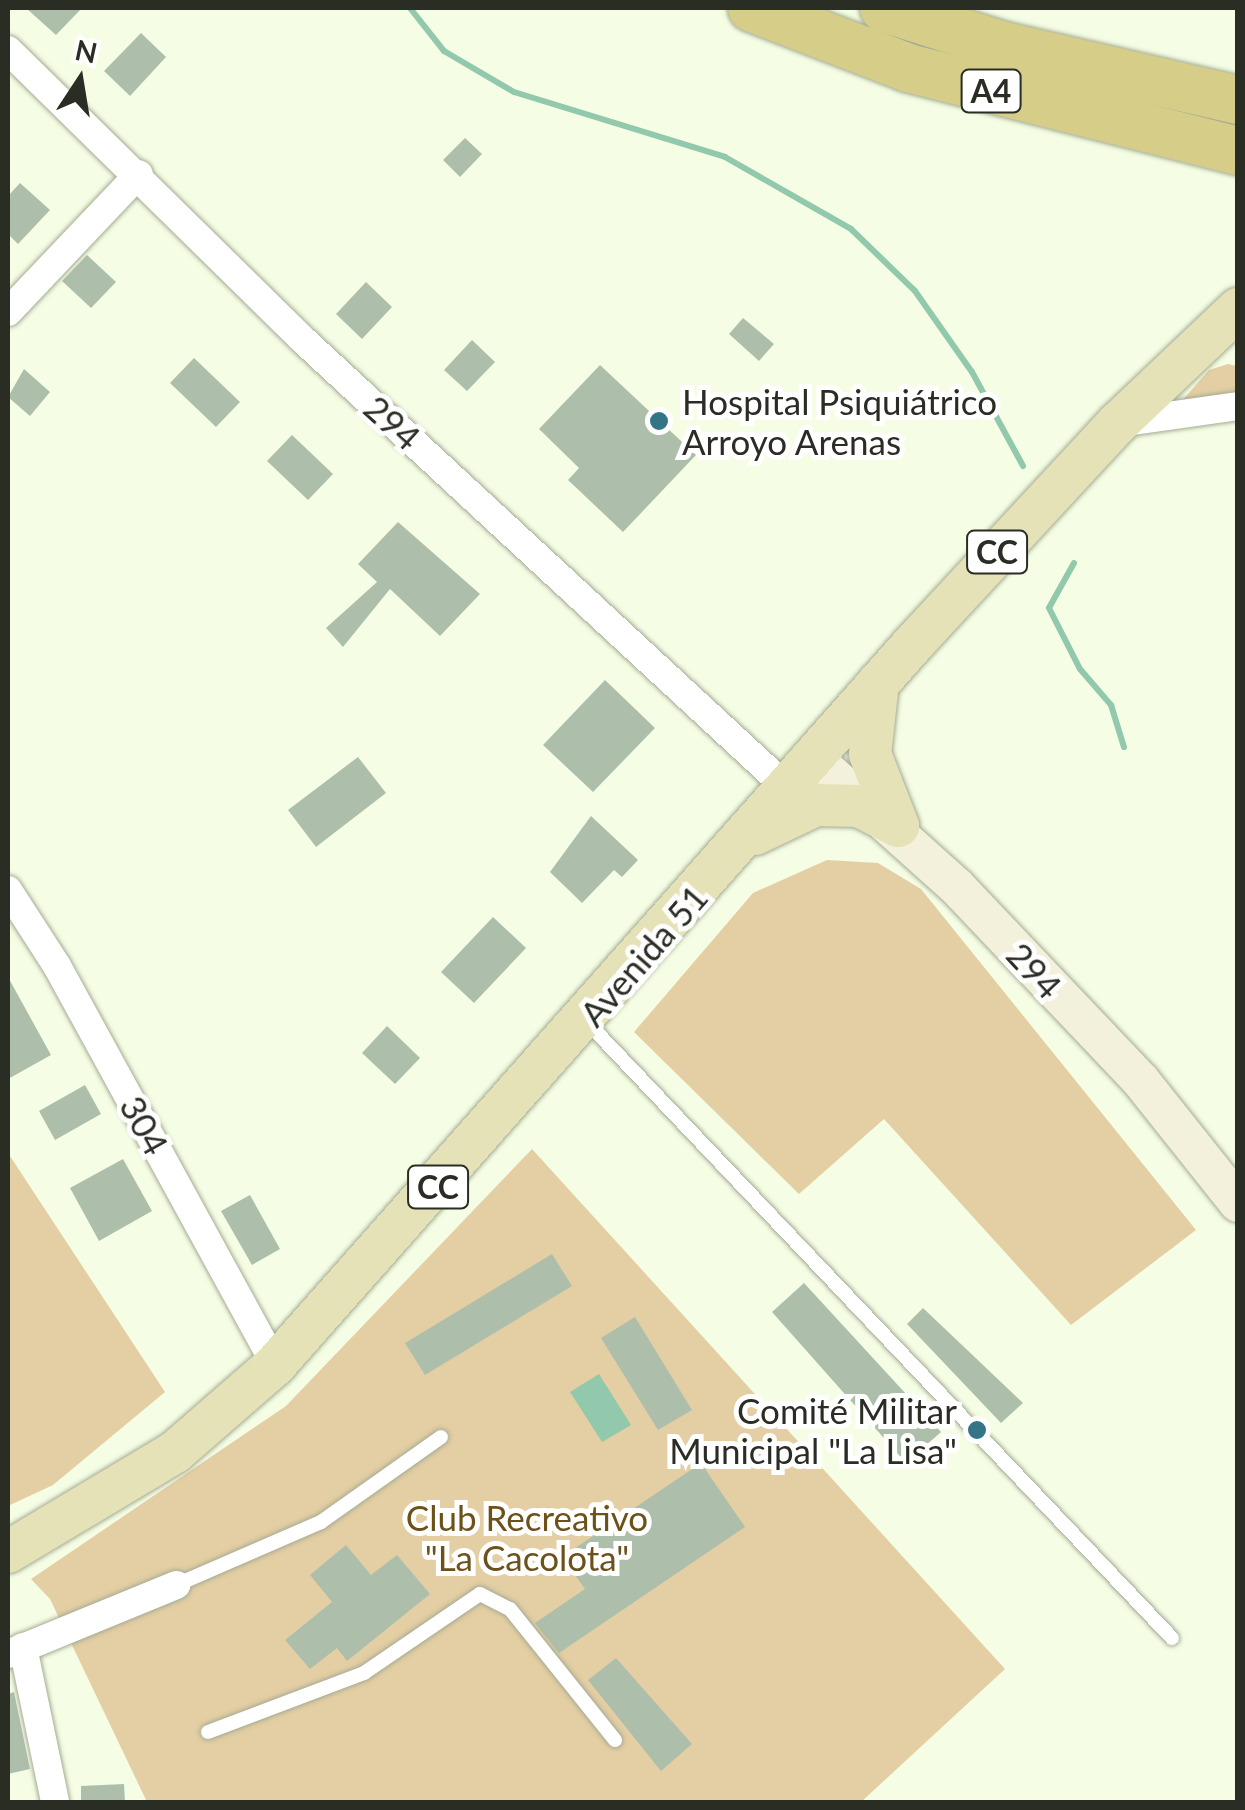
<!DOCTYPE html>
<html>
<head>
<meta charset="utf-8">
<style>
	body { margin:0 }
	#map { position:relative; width:1245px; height:1810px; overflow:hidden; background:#f5fee4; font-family:Lato,sans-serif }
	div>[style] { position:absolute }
	.green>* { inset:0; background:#e4cea3 }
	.water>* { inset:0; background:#92c8ab }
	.stream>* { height:6px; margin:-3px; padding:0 3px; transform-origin:3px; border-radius:3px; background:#92c8ab }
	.building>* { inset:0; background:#adbfab }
	.roads { filter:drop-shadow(0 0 2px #a4ab94) drop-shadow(0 0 2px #a4ab94) }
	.service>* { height:14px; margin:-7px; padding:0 7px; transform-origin:7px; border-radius:7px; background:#fff }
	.minor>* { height:28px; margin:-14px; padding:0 14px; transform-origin:14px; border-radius:14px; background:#fff }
	.secondary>* { height:38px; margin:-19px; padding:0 19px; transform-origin:19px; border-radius:19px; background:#f3f0db }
	.primary>* { height:42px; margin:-21px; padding:0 21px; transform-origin:21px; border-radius:21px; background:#e6e2b8 }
	.motorway>* { height:48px; margin:-24px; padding:0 24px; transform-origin:24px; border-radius:24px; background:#d6ce88 }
	.dots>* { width:28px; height:28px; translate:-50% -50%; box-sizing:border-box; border:5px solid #fff; border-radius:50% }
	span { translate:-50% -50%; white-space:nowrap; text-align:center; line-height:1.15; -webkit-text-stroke:10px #fff; paint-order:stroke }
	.shield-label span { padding:2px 8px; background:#fff; border:2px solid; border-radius:8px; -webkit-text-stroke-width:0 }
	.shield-label { font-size:32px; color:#2a2d24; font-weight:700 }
	.poi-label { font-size:35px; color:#2a2d24 }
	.left { translate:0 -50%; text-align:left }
	.right { translate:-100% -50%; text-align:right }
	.street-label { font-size:35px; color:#2a2d24 }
	.park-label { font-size:35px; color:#6c5119 }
	.frame { position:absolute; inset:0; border:10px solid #2a2d24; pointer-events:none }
	.north { position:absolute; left:30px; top:30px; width:100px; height:100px; -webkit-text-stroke:8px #fff; paint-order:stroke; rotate:12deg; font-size:28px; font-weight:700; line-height:40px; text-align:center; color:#2a2d24 }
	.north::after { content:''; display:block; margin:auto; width:35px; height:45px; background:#2a2d24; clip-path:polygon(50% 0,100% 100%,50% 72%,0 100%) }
</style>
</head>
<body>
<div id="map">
	<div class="green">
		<i style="clip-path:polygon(1228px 364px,1237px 366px,1237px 398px,1180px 403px,1209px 370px)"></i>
		<i style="clip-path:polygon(827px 860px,878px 863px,921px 889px,1196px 1230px,1071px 1325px,884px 1119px,799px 1194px,634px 1032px,753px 893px)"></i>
		<i style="clip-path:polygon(532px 1149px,1005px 1669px,861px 1802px,147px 1802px,50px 1599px,31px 1579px,286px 1406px)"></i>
		<i style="clip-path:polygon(8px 1153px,165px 1392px,53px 1485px,8px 1506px)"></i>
	</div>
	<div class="water">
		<i style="clip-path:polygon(599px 1374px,631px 1425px,602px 1442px,570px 1392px)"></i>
	</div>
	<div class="stream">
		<i style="left:410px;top:8px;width:55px;rotate:51.7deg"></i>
		<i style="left:444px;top:51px;width:81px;rotate:30.4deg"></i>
		<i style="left:514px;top:92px;width:221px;rotate:17.1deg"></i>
		<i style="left:725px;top:157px;width:145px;rotate:29.7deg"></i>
		<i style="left:851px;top:229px;width:89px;rotate:44.1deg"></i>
		<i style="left:915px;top:291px;width:99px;rotate:54.9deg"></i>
		<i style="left:972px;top:372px;width:107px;rotate:61.5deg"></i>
		<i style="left:1074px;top:563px;width:51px;rotate:119.1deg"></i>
		<i style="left:1049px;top:608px;width:68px;rotate:63.1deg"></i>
		<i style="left:1080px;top:669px;width:48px;rotate:49.3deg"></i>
		<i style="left:1111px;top:705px;width:44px;rotate:72.8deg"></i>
	</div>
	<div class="building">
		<i style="clip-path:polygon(26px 8px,82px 8px,56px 35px)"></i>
		<i style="clip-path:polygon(141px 33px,166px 57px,130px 96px,104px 71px)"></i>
		<i style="clip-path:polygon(465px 138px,482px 154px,460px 177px,443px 160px)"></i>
		<i style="clip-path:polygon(20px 183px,50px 210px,18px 244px,8px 234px,8px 196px)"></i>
		<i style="clip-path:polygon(87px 255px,116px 282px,91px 308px,62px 281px)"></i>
		<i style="clip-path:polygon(366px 282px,392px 307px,362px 339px,336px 314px)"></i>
		<i style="clip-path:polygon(743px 318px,774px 344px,759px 361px,729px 334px)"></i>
		<i style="clip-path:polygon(472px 340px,495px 362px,467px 391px,444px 370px)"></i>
		<i style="clip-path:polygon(194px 358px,240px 402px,216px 427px,170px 383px)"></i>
		<i style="clip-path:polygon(600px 365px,696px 455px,623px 532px,568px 480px,579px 468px,539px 429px)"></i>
		<i style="clip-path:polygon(24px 369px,50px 392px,30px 416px,8px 397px)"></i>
		<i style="clip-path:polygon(292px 435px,333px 474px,308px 500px,267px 461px)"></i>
		<i style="clip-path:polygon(398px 522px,480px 594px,440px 636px,390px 589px,343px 647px,326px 628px,377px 582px,358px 564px)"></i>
		<i style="clip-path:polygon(605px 680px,655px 728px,593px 792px,543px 745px)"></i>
		<i style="clip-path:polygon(358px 757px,386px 793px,316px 847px,288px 810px)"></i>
		<i style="clip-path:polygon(591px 816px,638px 860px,622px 877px,614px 870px,582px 903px,550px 872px)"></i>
		<i style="clip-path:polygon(493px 917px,526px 948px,474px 1003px,441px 972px)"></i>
		<i style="clip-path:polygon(8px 977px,51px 1055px,8px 1079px)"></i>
		<i style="clip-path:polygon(387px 1026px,420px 1058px,395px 1084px,362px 1053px)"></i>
		<i style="clip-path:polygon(85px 1085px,101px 1114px,55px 1140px,39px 1111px)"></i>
		<i style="clip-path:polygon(123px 1159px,152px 1211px,99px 1241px,70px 1188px)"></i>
		<i style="clip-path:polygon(250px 1195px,280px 1249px,252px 1265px,221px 1211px)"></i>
		<i style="clip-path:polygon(552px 1254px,572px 1286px,425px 1375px,405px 1343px)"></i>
		<i style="clip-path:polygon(804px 1283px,941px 1432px,906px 1463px,772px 1312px)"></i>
		<i style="clip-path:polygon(923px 1308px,1023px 1403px,1001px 1423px,907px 1324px)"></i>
		<i style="clip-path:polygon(635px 1317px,692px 1410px,658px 1430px,601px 1338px)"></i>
		<i style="clip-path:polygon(701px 1463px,745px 1527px,559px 1653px,535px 1623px,585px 1589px,562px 1557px)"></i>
		<i style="clip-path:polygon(346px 1545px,371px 1575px,397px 1555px,430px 1594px,347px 1661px,337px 1648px,310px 1669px,285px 1640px,332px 1602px,310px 1575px)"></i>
		<i style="clip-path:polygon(616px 1658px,692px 1744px,661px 1771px,588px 1680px)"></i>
		<i style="clip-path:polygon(14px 1692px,30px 1769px,8px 1774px,8px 1694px)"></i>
		<i style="clip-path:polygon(124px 1784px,125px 1802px,81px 1802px,81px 1786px)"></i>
	</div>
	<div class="roads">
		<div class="service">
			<i style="left:586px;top:1021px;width:851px;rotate:46.48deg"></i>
			<i style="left:176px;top:1585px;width:158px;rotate:-23.5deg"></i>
			<i style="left:321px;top:1522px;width:147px;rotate:-35.3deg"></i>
			<i style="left:208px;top:1732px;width:167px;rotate:-20.7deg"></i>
			<i style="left:364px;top:1673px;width:140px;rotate:-34.3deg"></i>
			<i style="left:480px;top:1594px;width:34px;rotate:27deg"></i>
			<i style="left:510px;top:1609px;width:168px;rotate:51.3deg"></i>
		</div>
		<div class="minor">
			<i style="left:8px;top:50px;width:412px;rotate:44.5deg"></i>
			<i style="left:302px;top:339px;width:660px;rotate:42.79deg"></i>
			<i style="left:8px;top:312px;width:190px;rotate:-46.5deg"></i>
			<i style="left:1119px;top:423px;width:120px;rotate:-8.1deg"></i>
			<i style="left:8px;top:890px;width:90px;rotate:57.2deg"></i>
			<i style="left:57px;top:966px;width:455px;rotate:61.3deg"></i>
			<i style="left:23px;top:1647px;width:158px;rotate:78.3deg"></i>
			<i style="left:8px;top:1654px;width:182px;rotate:-22.3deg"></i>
		</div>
		<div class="secondary">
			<i style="left:812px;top:757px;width:195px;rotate:41.9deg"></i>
			<i style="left:957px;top:887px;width:267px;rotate:46.5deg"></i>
			<i style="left:1141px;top:1081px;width:156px;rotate:51.5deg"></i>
		</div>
		<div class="primary">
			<i style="left:878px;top:683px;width:71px;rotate:96.4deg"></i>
			<i style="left:870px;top:754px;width:77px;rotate:68.7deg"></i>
			<i style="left:755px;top:834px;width:68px;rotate:-25.4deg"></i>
			<i style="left:816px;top:805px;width:43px;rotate:1.3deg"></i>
			<i style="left:859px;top:806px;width:44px;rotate:27.1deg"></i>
			<i style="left:8px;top:1552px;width:195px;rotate:-30.9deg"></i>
			<i style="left:175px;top:1452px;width:133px;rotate:-41deg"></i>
			<i style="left:275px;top:1365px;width:964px;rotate:-48.49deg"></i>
			<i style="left:914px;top:643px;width:300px;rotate:-47.2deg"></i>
			<i style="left:1118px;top:423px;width:166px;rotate:-43.5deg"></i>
		</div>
		<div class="motorway">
			<i style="left:752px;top:8px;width:167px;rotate:21deg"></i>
			<i style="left:908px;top:68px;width:340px;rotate:14.1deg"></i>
			<i style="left:884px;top:8px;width:126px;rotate:17.6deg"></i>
			<i style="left:1004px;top:46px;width:240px;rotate:13deg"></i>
		</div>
	</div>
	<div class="dots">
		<i style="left:659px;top:421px;background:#337487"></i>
		<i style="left:977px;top:1430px;background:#337487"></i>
	</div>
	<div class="shield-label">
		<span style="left:991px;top:91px">A4</span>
		<span style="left:997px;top:552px">CC</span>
		<span style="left:438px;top:1187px">CC</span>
	</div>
	<div class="poi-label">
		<span class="left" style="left:682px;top:421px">Hospital Psiquiátrico<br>Arroyo Arenas</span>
		<span class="right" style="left:957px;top:1430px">Comité Militar<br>Municipal "La Lisa"</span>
	</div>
	<div class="street-label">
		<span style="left:393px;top:422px;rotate:42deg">294</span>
		<span style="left:643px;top:955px;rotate:-49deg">Avenida 51</span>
		<span style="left:1035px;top:970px;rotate:47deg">294</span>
		<span style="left:145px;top:1125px;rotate:61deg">304</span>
	</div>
	<div class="park-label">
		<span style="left:527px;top:1537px">Club Recreativo<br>"La Cacolota"</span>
	</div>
	<div class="frame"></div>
	<div class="north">N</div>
</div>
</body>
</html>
